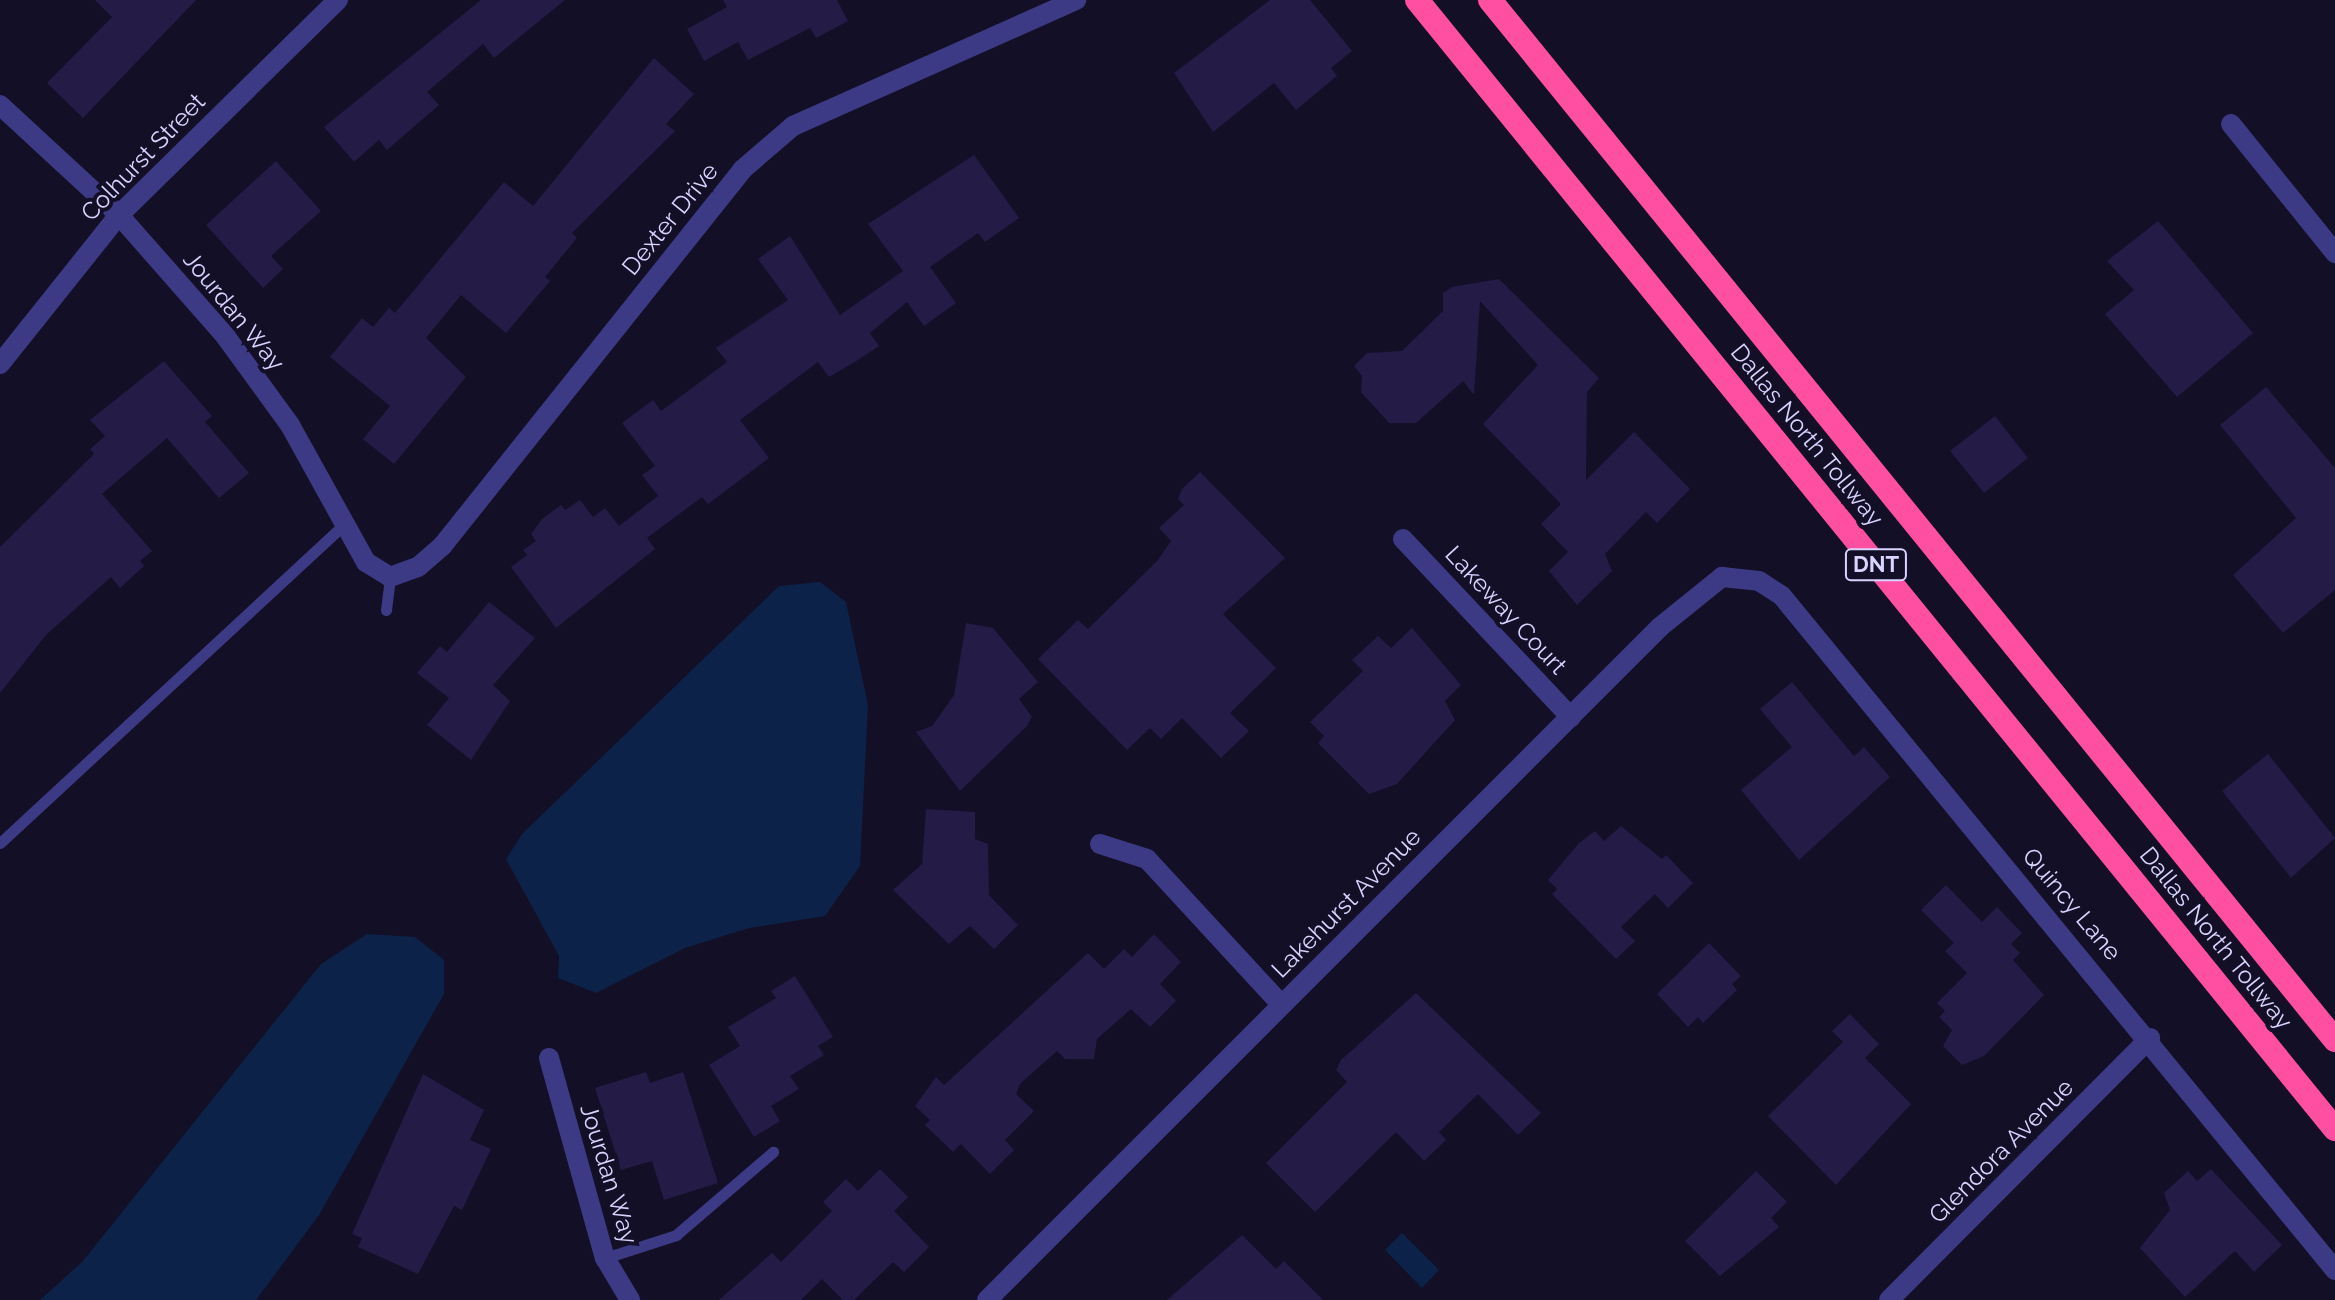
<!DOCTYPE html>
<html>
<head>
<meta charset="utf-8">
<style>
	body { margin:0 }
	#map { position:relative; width:2335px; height:1300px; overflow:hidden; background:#130f26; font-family:Raleway,sans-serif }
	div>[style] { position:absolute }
	.water>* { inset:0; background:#0c2248 }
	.building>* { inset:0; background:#241b47 }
	.lane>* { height:11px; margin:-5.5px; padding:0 5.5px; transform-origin:5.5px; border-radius:5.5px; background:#3d3a85 }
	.street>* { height:20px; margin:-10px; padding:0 10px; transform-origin:10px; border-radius:10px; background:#3d3a85 }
	.highway>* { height:24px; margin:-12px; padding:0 12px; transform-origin:12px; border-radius:12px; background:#ff4fa3 }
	span { translate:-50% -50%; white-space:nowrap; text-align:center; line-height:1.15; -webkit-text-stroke:8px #130f26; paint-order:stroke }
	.shield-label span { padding:2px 6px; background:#130f26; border:2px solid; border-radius:6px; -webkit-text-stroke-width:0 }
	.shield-label { font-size:22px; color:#d9d4ff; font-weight:700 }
	.street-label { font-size:24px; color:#d9d4ff }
</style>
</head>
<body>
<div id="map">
	<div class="water">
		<i style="clip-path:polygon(820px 582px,846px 602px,868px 705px,860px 866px,825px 916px,749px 928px,685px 948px,596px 993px,558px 978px,559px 956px,506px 859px,522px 834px,779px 586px)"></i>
		<i style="clip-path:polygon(367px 934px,415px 937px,444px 960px,444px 994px,319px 1215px,256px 1300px,40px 1300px,82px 1262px,321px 964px)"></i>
		<i style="clip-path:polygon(1402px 1233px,1439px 1270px,1422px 1288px,1385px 1250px)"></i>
	</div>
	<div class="building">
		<i style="clip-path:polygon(95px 0,196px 0,83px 118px,47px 83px,112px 17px)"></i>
		<i style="clip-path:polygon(481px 0,565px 0,494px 58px,483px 44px,427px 92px,439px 105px,387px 150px,379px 140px,354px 162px,324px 127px)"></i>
		<i style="clip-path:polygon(723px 0,837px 0,848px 21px,816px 38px,810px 28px,748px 60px,738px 42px,704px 61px,687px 29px,727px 7px)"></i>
		<i style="clip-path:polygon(1270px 0,1310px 0,1352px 51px,1331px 68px,1337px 76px,1296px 110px,1274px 83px,1213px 132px,1174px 73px)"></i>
		<i style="clip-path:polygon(654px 58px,694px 94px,666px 124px,675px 131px,572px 233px,577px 238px,545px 277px,550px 281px,506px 333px,461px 295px,426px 338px,466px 377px,394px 464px,363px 439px,390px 406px,330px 357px,362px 318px,373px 327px,389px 308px,395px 313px,504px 182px,533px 206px)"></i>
		<i style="clip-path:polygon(974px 155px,1019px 218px,985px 242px,978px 233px,930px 267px,956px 303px,924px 326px,907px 302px,870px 333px,879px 346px,858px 360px,829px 377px,818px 362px,740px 420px,769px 458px,708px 504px,702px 497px,647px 538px,655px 549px,556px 628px,511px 567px,527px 555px,523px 550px,536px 541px,531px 534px,542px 519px,561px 505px,565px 510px,580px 500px,593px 517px,605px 508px,619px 526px,658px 496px,642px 475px,655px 466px,622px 423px,653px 400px,661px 411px,727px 362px,716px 348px,788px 300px,758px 259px,790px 236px,840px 315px,903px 271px,868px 224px)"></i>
		<i style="clip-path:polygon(276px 161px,321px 211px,271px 256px,283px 269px,263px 288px,206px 225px)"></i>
		<i style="clip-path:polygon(2158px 221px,2253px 333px,2177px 397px,2105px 314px,2134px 290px,2107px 261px)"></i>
		<i style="clip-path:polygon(1499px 279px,1599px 378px,1587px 392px,1586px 480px,1634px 432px,1690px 489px,1657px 523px,1646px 512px,1605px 554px,1612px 571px,1577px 605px,1549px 571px,1568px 552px,1541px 524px,1561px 504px,1483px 424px,1538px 365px,1480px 301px,1474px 395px,1463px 381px,1416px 423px,1389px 423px,1361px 392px,1362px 376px,1354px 366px,1367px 353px,1402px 351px,1443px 311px,1443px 293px,1452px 287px)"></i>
		<i style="clip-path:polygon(164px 361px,212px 416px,205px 422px,249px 473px,219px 498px,167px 438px,102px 494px,152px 551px,140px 561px,144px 566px,120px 588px,111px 577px,46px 635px,0 693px,0 547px,94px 454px,90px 449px,105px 436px,90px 420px)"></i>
		<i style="clip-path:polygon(2266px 387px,2335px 468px,2335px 590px,2283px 633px,2233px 575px,2296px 518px,2220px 425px)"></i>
		<i style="clip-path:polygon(1995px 416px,2028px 458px,1984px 493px,1950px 451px)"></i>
		<i style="clip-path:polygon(1200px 472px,1285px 558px,1223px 614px,1276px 668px,1230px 713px,1249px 731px,1221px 758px,1182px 718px,1161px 739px,1150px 728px,1127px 750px,1038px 659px,1078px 620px,1088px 629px,1158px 560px,1171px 541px,1159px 528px,1184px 505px,1178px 499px,1182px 489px)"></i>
		<i style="clip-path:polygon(489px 602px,535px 638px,493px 685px,510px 701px,471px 760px,427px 725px,449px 698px,417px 673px,440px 646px,447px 652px)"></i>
		<i style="clip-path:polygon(966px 623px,993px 628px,1038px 682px,1019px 699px,1032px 717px,1027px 726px,960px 791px,916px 732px,932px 726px,954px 695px)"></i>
		<i style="clip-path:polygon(1412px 628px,1461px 685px,1445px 701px,1455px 720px,1397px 784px,1369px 794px,1318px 743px,1324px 736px,1310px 722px,1363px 671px,1352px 660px,1378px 636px,1391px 648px)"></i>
		<i style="clip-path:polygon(1792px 682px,1854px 756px,1864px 747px,1890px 777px,1799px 860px,1741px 790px,1792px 747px,1760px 709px)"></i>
		<i style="clip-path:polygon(2268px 754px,2335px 838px,2291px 878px,2222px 791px)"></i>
		<i style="clip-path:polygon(926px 809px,975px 812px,975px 839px,988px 844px,989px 895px,1018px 925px,994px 949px,970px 926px,949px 944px,893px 890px,922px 864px)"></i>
		<i style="clip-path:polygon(1621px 826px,1662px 859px,1666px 855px,1693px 883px,1668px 908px,1655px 894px,1621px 927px,1635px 941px,1616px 959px,1552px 894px,1557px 889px,1548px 880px,1579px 843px,1595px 831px,1604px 841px)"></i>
		<i style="clip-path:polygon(1946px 885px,1982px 922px,1997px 907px,2022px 933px,2011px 944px,2020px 953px,2013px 960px,2044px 995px,1984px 1056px,1962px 1065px,1943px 1046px,1952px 1030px,1939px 1017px,1945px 1011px,1937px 1003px,1967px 973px,1945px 951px,1954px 943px,1921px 910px)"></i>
		<i style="clip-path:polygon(1154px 934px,1181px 962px,1160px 984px,1176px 1001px,1150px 1027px,1131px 1009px,1097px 1039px,1094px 1059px,1065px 1059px,1057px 1051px,1020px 1084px,1016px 1094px,1034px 1111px,1005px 1140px,1014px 1150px,990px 1174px,961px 1144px,953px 1152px,925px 1125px,930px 1120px,915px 1106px,936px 1077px,944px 1085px,1088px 953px,1104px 969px,1124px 949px,1132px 957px)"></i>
		<i style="clip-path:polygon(1709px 943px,1741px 976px,1732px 984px,1737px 990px,1703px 1023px,1698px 1017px,1688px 1027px,1657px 994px)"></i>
		<i style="clip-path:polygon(795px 976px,833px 1037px,818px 1046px,824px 1055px,790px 1076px,799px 1089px,771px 1106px,780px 1121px,754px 1137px,709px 1065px,740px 1046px,728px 1027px,776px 998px,771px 991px)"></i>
		<i style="clip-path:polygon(1416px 993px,1541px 1113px,1518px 1135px,1478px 1094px,1439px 1132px,1446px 1140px,1424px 1161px,1396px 1132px,1315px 1212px,1266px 1163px,1347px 1082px,1336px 1070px,1341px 1060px)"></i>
		<i style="clip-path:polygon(1850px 1014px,1879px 1044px,1865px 1058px,1911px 1104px,1836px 1185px,1768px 1116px,1843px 1042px,1832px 1031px)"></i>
		<i style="clip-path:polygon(646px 1072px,650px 1083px,683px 1072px,718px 1183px,664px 1200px,652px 1161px,621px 1170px,595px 1088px)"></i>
		<i style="clip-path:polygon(423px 1074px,484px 1110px,470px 1140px,491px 1149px,462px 1210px,454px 1206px,418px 1274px,358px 1247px,362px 1238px,352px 1234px)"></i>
		<i style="clip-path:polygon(880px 1169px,908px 1197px,894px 1211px,929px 1247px,904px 1272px,893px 1262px,854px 1300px,843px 1300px,822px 1279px,801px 1300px,719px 1300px,772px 1253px,781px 1262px,832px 1211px,823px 1202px,846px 1179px,858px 1191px)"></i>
		<i style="clip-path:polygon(2211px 1169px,2282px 1245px,2254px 1272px,2235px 1251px,2185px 1297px,2140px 1248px,2170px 1210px,2164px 1193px,2188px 1171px,2197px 1181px)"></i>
		<i style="clip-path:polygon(1756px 1171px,1787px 1202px,1771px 1218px,1779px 1227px,1720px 1276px,1685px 1241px)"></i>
		<i style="clip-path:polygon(1242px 1235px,1276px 1269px,1284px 1261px,1323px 1300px,1167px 1300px)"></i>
	</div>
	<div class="lane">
		<i style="left:386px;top:610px;width:33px;rotate:-83deg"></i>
		<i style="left:0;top:843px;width:469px;rotate:-42.8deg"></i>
		<i style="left:605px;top:1258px;width:75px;rotate:-17.9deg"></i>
		<i style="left:676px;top:1235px;width:128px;rotate:-40.6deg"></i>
	</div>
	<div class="street">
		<i style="left:0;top:105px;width:162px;rotate:42.7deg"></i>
		<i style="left:119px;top:215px;width:162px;rotate:48.7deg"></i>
		<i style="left:226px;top:337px;width:109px;rotate:54deg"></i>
		<i style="left:290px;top:425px;width:157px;rotate:61deg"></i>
		<i style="left:366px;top:562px;width:28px;rotate:32deg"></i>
		<i style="left:390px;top:577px;width:30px;rotate:-20deg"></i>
		<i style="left:418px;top:567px;width:33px;rotate:-41deg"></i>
		<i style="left:443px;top:545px;width:481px;rotate:-51.4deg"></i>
		<i style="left:743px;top:169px;width:66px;rotate:-40.7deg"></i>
		<i style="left:793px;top:126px;width:310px;rotate:-24deg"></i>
		<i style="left:2231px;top:124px;width:166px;rotate:51.1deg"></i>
		<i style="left:0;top:364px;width:191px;rotate:-51.4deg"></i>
		<i style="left:119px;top:215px;width:307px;rotate:-44.5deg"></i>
		<i style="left:1403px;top:539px;width:245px;rotate:46.7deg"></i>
		<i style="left:1100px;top:844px;width:49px;rotate:17.7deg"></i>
		<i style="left:1147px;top:859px;width:197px;rotate:47.3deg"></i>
		<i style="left:549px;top:1058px;width:208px;rotate:74.4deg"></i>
		<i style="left:605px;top:1258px;width:49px;rotate:59.2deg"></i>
		<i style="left:987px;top:1300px;width:952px;rotate:-45deg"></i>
		<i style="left:1660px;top:627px;width:80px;rotate:-38.9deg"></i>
		<i style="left:1722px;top:577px;width:37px;rotate:6deg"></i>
		<i style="left:1759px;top:581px;width:27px;rotate:33deg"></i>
		<i style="left:1782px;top:596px;width:872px;rotate:50.63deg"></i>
		<i style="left:1889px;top:1300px;width:370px;rotate:-45.1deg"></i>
	</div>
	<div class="highway">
		<i style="left:1417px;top:0;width:1455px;rotate:50.89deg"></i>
		<i style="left:1490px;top:0;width:1340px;rotate:50.91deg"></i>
	</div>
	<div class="shield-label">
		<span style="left:1876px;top:565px">DNT</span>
	</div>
	<div class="street-label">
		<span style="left:143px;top:157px;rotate:-46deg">Colhurst Street</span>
		<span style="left:670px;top:219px;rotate:-51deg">Dexter Drive</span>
		<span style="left:234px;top:311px;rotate:51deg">Jourdan Way</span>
		<span style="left:1807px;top:435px;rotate:51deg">Dallas North Tollway</span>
		<span style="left:1506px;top:610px;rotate:47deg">Lakeway Court</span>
		<span style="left:1346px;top:903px;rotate:-45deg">Lakehurst Avenue</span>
		<span style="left:2072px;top:904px;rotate:50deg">Quincy Lane</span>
		<span style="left:2216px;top:938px;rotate:51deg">Dallas North Tollway</span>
		<span style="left:2001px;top:1151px;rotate:-45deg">Glendora Avenue</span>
		<span style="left:609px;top:1174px;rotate:73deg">Jourdan Way</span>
	</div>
</div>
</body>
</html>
